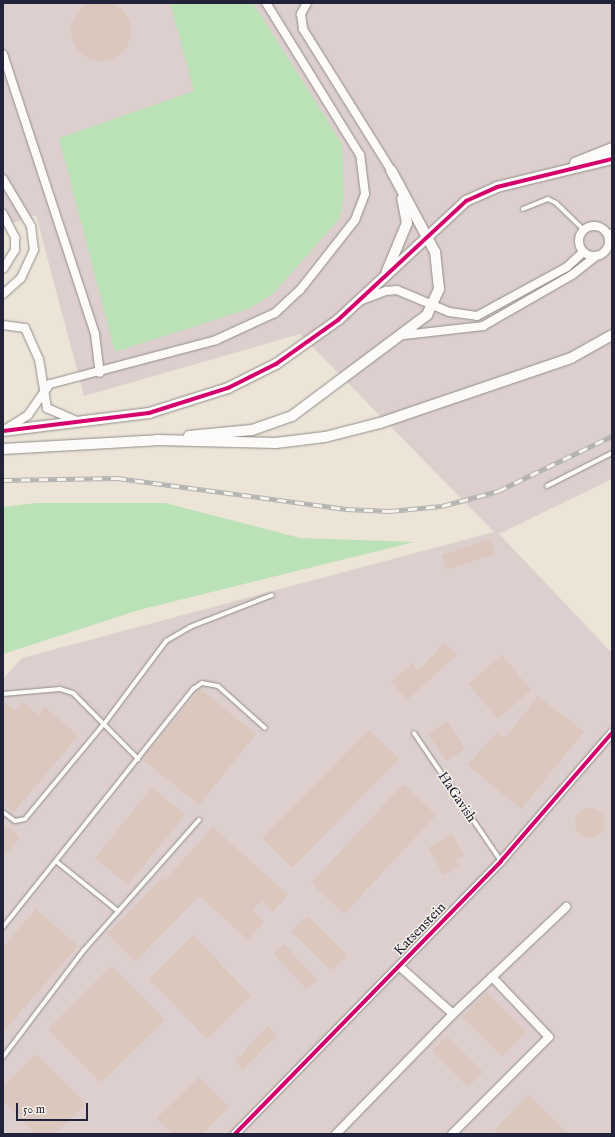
<!DOCTYPE html>
<html>
<head>
<meta charset="utf-8">
<style>
	body { margin:0 }
	#map { position:relative; width:615px; height:1137px; overflow:hidden; background:#ebe4d7; font-family:"IM FELL English",serif }
	div>[style] { position:absolute }
	.industrial>* { inset:0; background:#ddcfcd }
	.green>* { inset:0; background:#bbe1b6 }
	.building>* { inset:0; background:#dbc7be }
	.round { border-radius:50% }
	.roads { filter:drop-shadow(0 0 1px #908d8a) drop-shadow(0 0 1px #908d8a) }
	.service>* { height:4px; margin:-2px; padding:0 2px; transform-origin:2px; border-radius:2px; background:#fcfbf9 }
	.minor>* { height:8px; margin:-4px; padding:0 4px; transform-origin:4px; border-radius:4px; background:#fcfbf9 }
	.minor>.ring { margin:-4px; padding:0; box-sizing:content-box; background:none; border:8px solid #fcfbf9; border-radius:50% }
	.tertiary>* { height:10px; margin:-5px; padding:0 5px; transform-origin:5px; border-radius:5px; background:#fcfbf9 }
	.rail>* { height:4.5px; margin-top:-2.25px; transform-origin:0; background:repeating-linear-gradient(90deg,#f7f3e8 0 9px,#b4b3b4 0 18px); box-sizing:border-box; border-block:1px solid #b4b3b4 }
	.cycleway>* { height:4px; margin:-2px; padding:0 2px; transform-origin:2px; border-radius:2px; background:#d6006c }
	span { translate:-50% -50%; white-space:nowrap; text-align:center; line-height:1.15; -webkit-text-stroke:3px #f7f3e8; paint-order:stroke }
	.street-label { font-size:14px; color:#22223b }
	.frame { position:absolute; inset:0; border:4px solid #22223b; pointer-events:none }
	.scale { position:absolute; left:16px; top:1103px; width:72px; height:18px; box-sizing:border-box; border:2px solid #22223b; border-top:0; padding-left:5px; font-size:12px; line-height:14px; white-space:nowrap; color:#22223b; -webkit-text-stroke:3px #f7f3e8; paint-order:stroke }
</style>
</head>
<body>
<div id="map">
	<div class="industrial">
		<i style="clip-path:polygon(3px 3px,612px 3px,612px 479px,499px 534px,612px 653px,612px 1134px,3px 1134px,3px 679px,22px 658px,494px 532px,300px 334px,84px 396px,36px 215px,3px 226px)"></i>
	</div>
	<div class="green">
		<i style="clip-path:polygon(170px 3px,253px 3px,342px 144px,344px 196px,339px 219px,273px 294px,248px 309px,115px 352px,59px 138px,194px 91px)"></i>
		<i style="clip-path:polygon(36px 503px,165px 503px,300px 538px,414px 542px,139px 610px,3px 654px,3px 507px)"></i>
	</div>
	<div class="building">
		<i class="round" style="left:71px;top:1px;width:60px;height:60px"></i>
		<i style="clip-path:polygon(490px 539px,495px 554px,446px 570px,442px 555px)"></i>
		<i style="clip-path:polygon(444px 643px,457px 655px,407px 700px,391px 682px,412px 663px,418px 671px)"></i>
		<i style="clip-path:polygon(502px 655px,531px 690px,498px 719px,468px 684px)"></i>
		<i style="clip-path:polygon(200px 689px,256px 734px,199px 805px,142px 759px)"></i>
		<i style="clip-path:polygon(538px 696px,584px 732px,521px 809px,467px 765px,498px 732px,505px 738px)"></i>
		<i style="clip-path:polygon(3px 700px,15px 711px,23px 702px,38px 715px,45px 707px,78px 736px,13px 813px,3px 804px)"></i>
		<i style="clip-path:polygon(447px 721px,465px 749px,446px 761px,428px 734px)"></i>
		<i style="clip-path:polygon(369px 730px,399px 759px,292px 868px,262px 838px)"></i>
		<i style="clip-path:polygon(403px 784px,436px 815px,344px 914px,311px 883px)"></i>
		<i style="clip-path:polygon(152px 787px,185px 815px,128px 885px,95px 858px)"></i>
		<i class="round" style="left:575px;top:808px;width:30px;height:30px"></i>
		<i style="clip-path:polygon(3px 823px,20px 837px,3px 858px)"></i>
		<i style="clip-path:polygon(213px 827px,288px 895px,273px 912px,262px 901px,253px 910px,264px 922px,248px 940px,199px 896px,135px 962px,107px 934px,162px 878px,164px 881px)"></i>
		<i style="clip-path:polygon(452px 834px,464px 855px,455px 860px,459px 866px,444px 875px,428px 848px)"></i>
		<i style="clip-path:polygon(36px 909px,78px 946px,3px 1032px,3px 947px)"></i>
		<i style="clip-path:polygon(308px 916px,347px 955px,331px 971px,291px 931px)"></i>
		<i style="clip-path:polygon(193px 935px,251px 996px,207px 1039px,149px 979px)"></i>
		<i style="clip-path:polygon(284px 944px,317px 980px,306px 989px,274px 954px)"></i>
		<i style="clip-path:polygon(111px 966px,165px 1020px,101px 1083px,48px 1029px)"></i>
		<i style="clip-path:polygon(487px 992px,526px 1032px,502px 1056px,462px 1017px)"></i>
		<i style="clip-path:polygon(268px 1026px,277px 1035px,243px 1070px,235px 1061px)"></i>
		<i style="clip-path:polygon(447px 1036px,483px 1072px,468px 1087px,432px 1051px)"></i>
		<i style="clip-path:polygon(36px 1054px,86px 1104px,55px 1134px,36px 1134px,3px 1101px,3px 1086px)"></i>
		<i style="clip-path:polygon(199px 1077px,229px 1107px,202px 1134px,173px 1134px,157px 1118px)"></i>
		<i style="clip-path:polygon(528px 1095px,569px 1134px,498px 1134px,494px 1130px)"></i>
	</div>
	<div class="roads">
		<div class="service">
			<i style="left:523px;top:209px;width:27px;rotate:-22deg"></i>
			<i style="left:548px;top:199px;width:9px;rotate:27deg"></i>
			<i style="left:556px;top:203px;width:39px;rotate:44deg"></i>
			<i style="left:607px;top:234px;width:6px;rotate:-31deg"></i>
			<i style="left:547px;top:486px;width:73px;rotate:-26.9deg"></i>
			<i style="left:3px;top:694px;width:57px;rotate:-5deg"></i>
			<i style="left:60px;top:689px;width:14px;rotate:17deg"></i>
			<i style="left:73px;top:693px;width:93px;rotate:45.4deg"></i>
			<i style="left:414px;top:733px;width:155px;rotate:55.8deg"></i>
			<i style="left:3px;top:812px;width:15px;rotate:37deg"></i>
			<i style="left:15px;top:821px;width:10px;rotate:-11deg"></i>
			<i style="left:25px;top:819px;width:124px;rotate:-50.3deg"></i>
			<i style="left:104px;top:724px;width:104px;rotate:-53.2deg"></i>
			<i style="left:166px;top:641px;width:28px;rotate:-30deg"></i>
			<i style="left:190px;top:627px;width:88px;rotate:-21.3deg"></i>
			<i style="left:57px;top:862px;width:78px;rotate:38.8deg"></i>
			<i style="left:3px;top:927px;width:305px;rotate:-51.4deg"></i>
			<i style="left:193px;top:689px;width:11px;rotate:-34deg"></i>
			<i style="left:202px;top:683px;width:16px;rotate:11deg"></i>
			<i style="left:218px;top:686px;width:63px;rotate:41.8deg"></i>
			<i style="left:3px;top:1057px;width:134px;rotate:-52.9deg"></i>
			<i style="left:84px;top:950px;width:174px;rotate:-48.5deg"></i>
		</div>
		<div class="minor">
			<i style="left:307px;top:3px;width:13px;rotate:119deg"></i>
			<i style="left:301px;top:14px;width:15px;rotate:82deg"></i>
			<i style="left:303px;top:29px;width:166px;rotate:58deg"></i>
			<i style="left:3px;top:54px;width:295px;rotate:71.8deg"></i>
			<i style="left:95px;top:334px;width:39px;rotate:83deg"></i>
			<i style="left:3px;top:179px;width:55px;rotate:59.2deg"></i>
			<i style="left:31px;top:226px;width:24px;rotate:83deg"></i>
			<i style="left:34px;top:250px;width:31px;rotate:115deg"></i>
			<i style="left:21px;top:278px;width:24px;rotate:138deg"></i>
			<i style="left:3px;top:214px;width:27px;rotate:63deg"></i>
			<i style="left:15px;top:238px;width:12px;rotate:90deg"></i>
			<i style="left:15px;top:250px;width:22px;rotate:122deg"></i>
			<i class="ring" style="left:579px;top:226px;width:22px;height:22px"></i>
			<i style="left:362px;top:300px;width:26px;rotate:-21deg"></i>
			<i style="left:386px;top:291px;width:11px;rotate:-5deg"></i>
			<i style="left:397px;top:290px;width:56px;rotate:22.9deg"></i>
			<i style="left:449px;top:312px;width:28px;rotate:8deg"></i>
			<i style="left:477px;top:316px;width:102px;rotate:-28.6deg"></i>
			<i style="left:567px;top:267px;width:22px;rotate:-43deg"></i>
			<i style="left:3px;top:325px;width:22px;rotate:8deg"></i>
			<i style="left:25px;top:328px;width:34px;rotate:66deg"></i>
			<i style="left:39px;top:359px;width:50px;rotate:80.7deg"></i>
			<i style="left:47px;top:408px;width:32px;rotate:24deg"></i>
			<i style="left:404px;top:335px;width:80px;rotate:-6.5deg"></i>
			<i style="left:483px;top:326px;width:103px;rotate:-29.8deg"></i>
			<i style="left:572px;top:275px;width:31px;rotate:-38deg"></i>
			<i style="left:6px;top:429px;width:26px;rotate:-32deg"></i>
			<i style="left:28px;top:415px;width:38px;rotate:-55deg"></i>
			<i style="left:50px;top:384px;width:172px;rotate:-14.8deg"></i>
			<i style="left:216px;top:340px;width:65px;rotate:-24.6deg"></i>
			<i style="left:275px;top:313px;width:34px;rotate:-43deg"></i>
			<i style="left:300px;top:290px;width:89px;rotate:-51.8deg"></i>
			<i style="left:355px;top:220px;width:28px;rotate:-69deg"></i>
			<i style="left:365px;top:194px;width:39px;rotate:-97deg"></i>
			<i style="left:360px;top:155px;width:179px;rotate:-121.7deg"></i>
			<i style="left:399px;top:966px;width:72px;rotate:41.6deg"></i>
			<i style="left:235px;top:1134px;width:381px;rotate:-45.7deg"></i>
			<i style="left:501px;top:861px;width:169px;rotate:-49.1deg"></i>
			<i style="left:336px;top:1134px;width:168px;rotate:-45.7deg"></i>
			<i style="left:453px;top:1014px;width:156px;rotate:-43.4deg"></i>
			<i style="left:452px;top:1134px;width:137px;rotate:-45deg"></i>
			<i style="left:549px;top:1037px;width:83px;rotate:-133.5deg"></i>
		</div>
		<div class="tertiary">
			<i style="left:575px;top:163px;width:40px;rotate:-22deg"></i>
			<i style="left:387px;top:271px;width:52px;rotate:-67.4deg"></i>
			<i style="left:407px;top:223px;width:25px;rotate:-101deg"></i>
			<i style="left:3px;top:431px;width:147px;rotate:-7deg"></i>
			<i style="left:149px;top:413px;width:83px;rotate:-17.6deg"></i>
			<i style="left:228px;top:388px;width:54px;rotate:-26.6deg"></i>
			<i style="left:276px;top:364px;width:76px;rotate:-35.4deg"></i>
			<i style="left:338px;top:320px;width:175px;rotate:-42.9deg"></i>
			<i style="left:466px;top:201px;width:34px;rotate:-24deg"></i>
			<i style="left:497px;top:187px;width:118px;rotate:-13.7deg"></i>
			<i style="left:189px;top:436px;width:63px;rotate:-5.4deg"></i>
			<i style="left:252px;top:430px;width:42px;rotate:-19.3deg"></i>
			<i style="left:292px;top:416px;width:169px;rotate:-36.8deg"></i>
			<i style="left:427px;top:315px;width:29px;rotate:-65deg"></i>
			<i style="left:439px;top:289px;width:37px;rotate:-96deg"></i>
			<i style="left:435px;top:252px;width:93px;rotate:-118.2deg"></i>
			<i style="left:3px;top:449px;width:154px;rotate:-3.3deg"></i>
			<i style="left:157px;top:440px;width:119px;rotate:1.4deg"></i>
			<i style="left:276px;top:443px;width:49px;rotate:-7deg"></i>
			<i style="left:325px;top:437px;width:57px;rotate:-14.3deg"></i>
			<i style="left:380px;top:423px;width:202px;rotate:-18.8deg"></i>
			<i style="left:571px;top:358px;width:47px;rotate:-29.3deg"></i>
		</div>
	</div>
	<div class="rail">
		<i style="left:3px;top:480px;width:114px;rotate:-1deg"></i>
		<i style="left:117px;top:478px;width:231px;rotate:7.7deg"></i>
		<i style="left:346px;top:509px;width:44px;rotate:2.6deg"></i>
		<i style="left:390px;top:511px;width:52px;rotate:-5.5deg"></i>
		<i style="left:442px;top:506px;width:58px;rotate:-15deg"></i>
		<i style="left:498px;top:491px;width:127px;rotate:-25.8deg"></i>
	</div>
	<div class="cycleway">
		<i style="left:3px;top:431px;width:147px;rotate:-7deg"></i>
		<i style="left:149px;top:413px;width:83px;rotate:-17.6deg"></i>
		<i style="left:228px;top:388px;width:54px;rotate:-26.6deg"></i>
		<i style="left:276px;top:364px;width:76px;rotate:-35.4deg"></i>
		<i style="left:338px;top:320px;width:175px;rotate:-42.9deg"></i>
		<i style="left:466px;top:201px;width:34px;rotate:-24deg"></i>
		<i style="left:497px;top:187px;width:118px;rotate:-13.7deg"></i>
		<i style="left:235px;top:1134px;width:381px;rotate:-45.7deg"></i>
		<i style="left:501px;top:861px;width:169px;rotate:-49.1deg"></i>
	</div>
	<div class="street-label">
		<span style="left:457px;top:797px;rotate:56deg">HaGavish</span>
		<span style="left:420px;top:929px;rotate:-46deg">Katsenstein</span>
	</div>
	<div class="frame"></div>
	<div class="scale">50 m</div>
</div>
</body>
</html>
